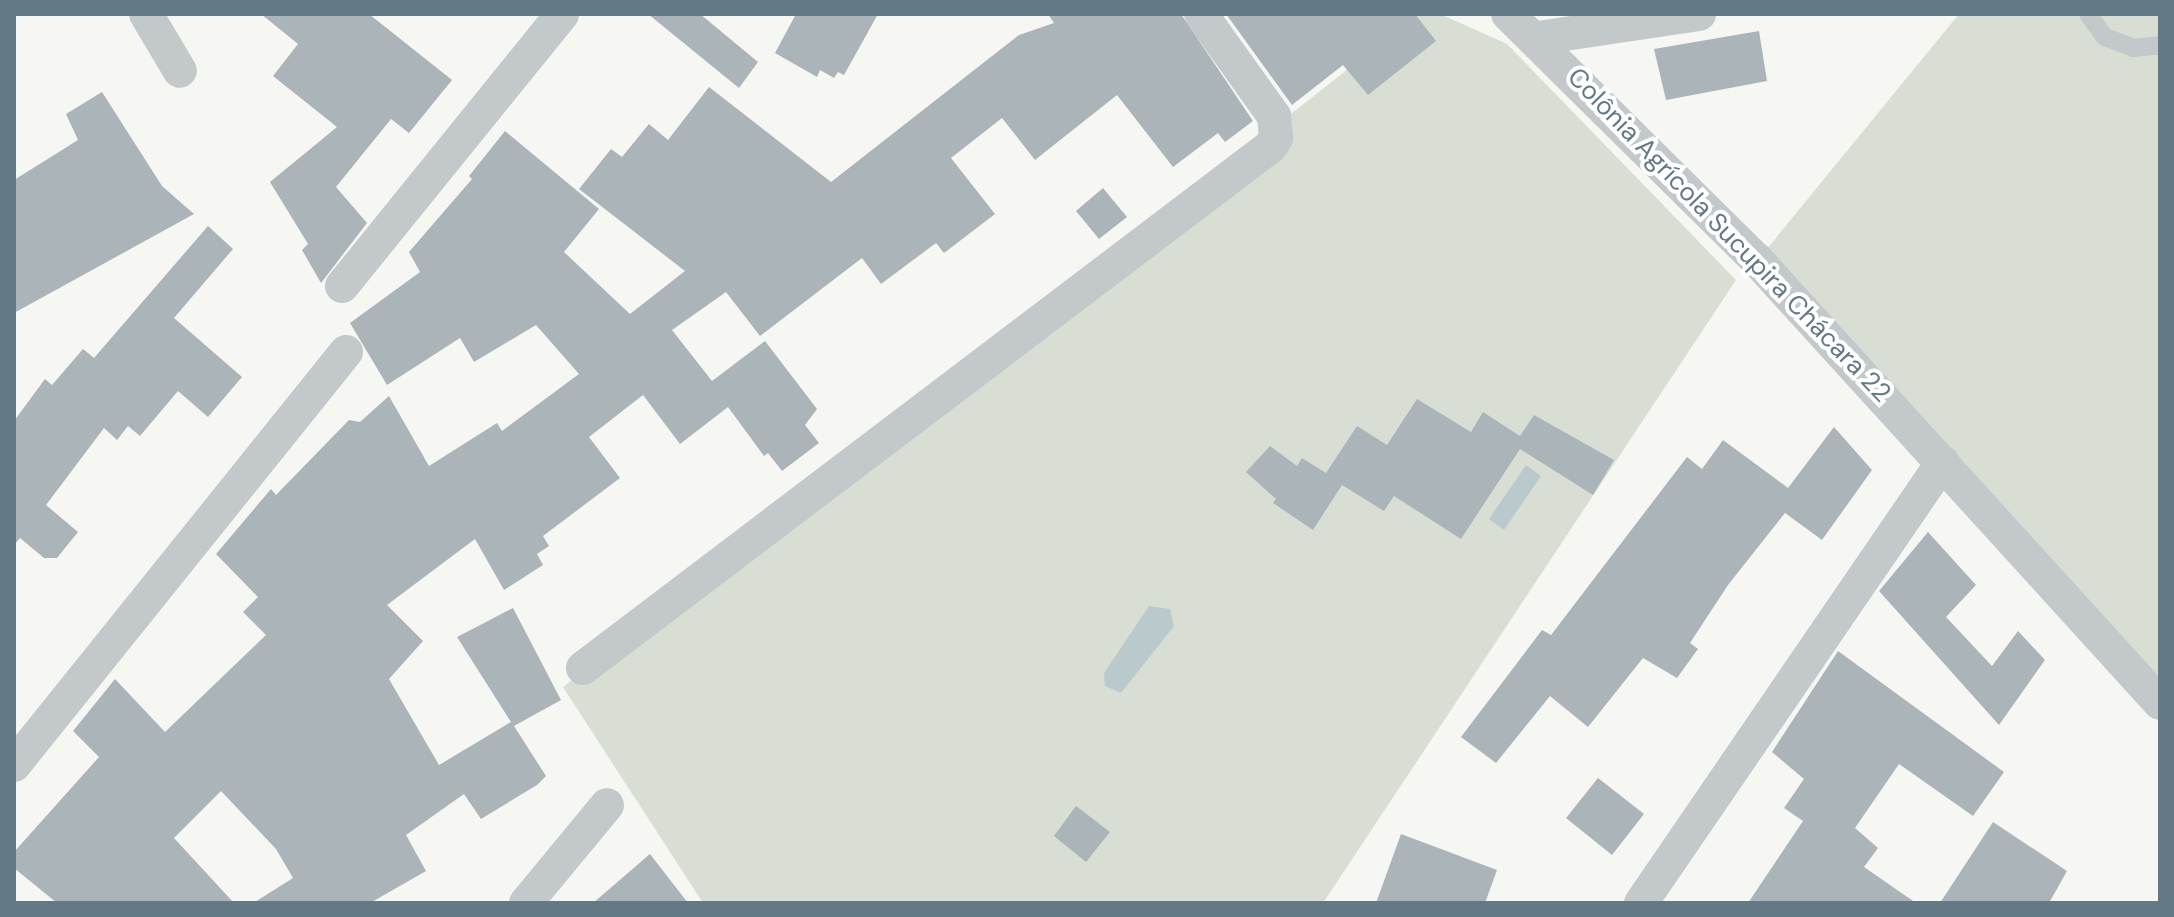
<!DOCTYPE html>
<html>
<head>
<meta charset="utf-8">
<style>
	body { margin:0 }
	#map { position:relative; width:2174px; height:917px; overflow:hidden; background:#f6f6f2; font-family:"DM Sans",sans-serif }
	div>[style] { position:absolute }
	.green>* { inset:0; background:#d8ded3 }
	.water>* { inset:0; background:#bac9cc }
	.building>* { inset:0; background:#abb5b9 }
	.service>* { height:18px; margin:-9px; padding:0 9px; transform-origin:9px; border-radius:9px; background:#c3c8ca }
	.minor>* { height:34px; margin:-17px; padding:0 17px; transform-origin:17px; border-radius:17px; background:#c3c8ca }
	span { translate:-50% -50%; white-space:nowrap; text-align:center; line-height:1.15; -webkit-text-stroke:8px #fff; paint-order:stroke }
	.street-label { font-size:26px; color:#637985 }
	.frame { position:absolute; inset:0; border:16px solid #637985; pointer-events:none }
</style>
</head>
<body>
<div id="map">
	<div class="green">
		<i style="clip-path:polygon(1418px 14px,1440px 14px,1507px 44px,1736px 280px,1323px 903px,703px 903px,563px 687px)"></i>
		<i style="clip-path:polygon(1959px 14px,2160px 14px,2160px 687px,1766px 250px)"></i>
	</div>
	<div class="water">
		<i style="clip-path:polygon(1526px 465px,1541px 476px,1504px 530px,1489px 519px)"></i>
		<i style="clip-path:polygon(1149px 606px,1170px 609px,1174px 626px,1121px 693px,1105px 686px,1104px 673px)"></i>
	</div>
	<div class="building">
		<i style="clip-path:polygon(261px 14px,369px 14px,452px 80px,409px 133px,391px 119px,336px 187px,367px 223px,321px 283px,302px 250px,308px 244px,270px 182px,337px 127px,273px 76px,298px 44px)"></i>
		<i style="clip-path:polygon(648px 14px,700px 14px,758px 62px,739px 88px)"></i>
		<i style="clip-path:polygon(796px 14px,878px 14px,844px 75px,838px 72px,834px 78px,820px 70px,817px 77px,775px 53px)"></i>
		<i style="clip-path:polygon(1048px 14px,1181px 14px,1253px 121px,1225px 142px,1218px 133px,1173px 167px,1117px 95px,1035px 160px,1002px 118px,951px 158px,995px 214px,944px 253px,936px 243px,881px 284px,862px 258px,760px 336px,726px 292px,672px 330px,712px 381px,765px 341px,817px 409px,805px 425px,819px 443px,782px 471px,768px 453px,764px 456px,728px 407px,680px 444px,643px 395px,589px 437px,620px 478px,543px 536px,549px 546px,537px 554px,543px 565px,504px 590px,475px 539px,387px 605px,423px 641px,389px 679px,439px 765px,511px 722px,457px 637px,513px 608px,561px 700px,514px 726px,546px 776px,537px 785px,481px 819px,464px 794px,406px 835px,426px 871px,370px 903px,253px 903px,293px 878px,276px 849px,221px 791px,174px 838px,234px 903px,57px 903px,14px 868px,14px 852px,99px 757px,73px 731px,115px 679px,165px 732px,266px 635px,243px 612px,258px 597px,216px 554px,271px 489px,276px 495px,349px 420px,360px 422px,389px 396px,429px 466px,497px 423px,502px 431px,579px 374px,536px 325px,474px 362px,460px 338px,387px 385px,350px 323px,420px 272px,409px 252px,472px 179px,469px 176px,505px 131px,599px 209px,564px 252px,630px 314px,685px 271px,579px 189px,611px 149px,622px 157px,649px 124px,668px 140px,709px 87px,831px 182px,1019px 35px,1054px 23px)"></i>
		<i style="clip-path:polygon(1226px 14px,1415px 14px,1436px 41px,1368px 95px,1343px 65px,1292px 105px)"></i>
		<i style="clip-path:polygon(1759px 31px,1767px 81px,1666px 100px,1654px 49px)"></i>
		<i style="clip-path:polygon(102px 92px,162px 186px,194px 214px,14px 313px,14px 180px,78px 140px,66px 114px)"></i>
		<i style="clip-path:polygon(1103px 188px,1127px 217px,1099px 239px,1076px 211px)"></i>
		<i style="clip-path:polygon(208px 226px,233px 249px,174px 318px,242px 377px,208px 417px,178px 391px,140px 436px,128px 426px,117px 440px,104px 428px,46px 505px,78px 532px,57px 558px,44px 558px,20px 538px,14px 545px,14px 421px,45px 379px,52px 385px,83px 349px,94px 358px)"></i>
		<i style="clip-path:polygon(1417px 399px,1471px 432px,1483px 412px,1520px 436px,1534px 415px,1614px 460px,1593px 495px,1520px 449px,1461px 539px,1394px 496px,1384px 511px,1342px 485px,1313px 530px,1273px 503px,1276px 499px,1246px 472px,1270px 446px,1297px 466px,1302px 458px,1326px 473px,1357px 426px,1387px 445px)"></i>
		<i style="clip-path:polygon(1834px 427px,1872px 470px,1822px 540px,1785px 513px,1728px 585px,1690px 643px,1698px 649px,1677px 678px,1643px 658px,1588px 727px,1550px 696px,1496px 763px,1461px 737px,1542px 630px,1551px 635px,1687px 457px,1702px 469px,1723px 440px,1788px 488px)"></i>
		<i style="clip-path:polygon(1928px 532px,1976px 585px,1946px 617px,1992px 666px,2018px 631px,2045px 660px,1999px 725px,1879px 591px)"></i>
		<i style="clip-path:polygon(1838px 651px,2004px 772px,1973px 816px,1899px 764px,1855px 828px,1878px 848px,1864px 867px,1916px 903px,1748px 903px,1803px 821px,1784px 808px,1804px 779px,1772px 752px)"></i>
		<i style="clip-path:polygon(1598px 778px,1644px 814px,1612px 855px,1566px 818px)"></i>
		<i style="clip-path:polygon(1076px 806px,1110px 832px,1086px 862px,1054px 836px)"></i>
		<i style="clip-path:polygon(1993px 822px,2067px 871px,2049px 903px,1940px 903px)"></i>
		<i style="clip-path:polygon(1401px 834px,1497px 870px,1485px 903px,1376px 903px)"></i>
		<i style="clip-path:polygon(650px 854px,688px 903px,593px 903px)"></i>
	</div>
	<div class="service">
		<i style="left:2088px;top:14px;width:29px;rotate:54deg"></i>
		<i style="left:2105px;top:37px;width:30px;rotate:21deg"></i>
		<i style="left:2133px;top:48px;width:27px;rotate:-6deg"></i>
	</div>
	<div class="minor">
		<i style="left:146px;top:14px;width:66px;rotate:59.2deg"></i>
		<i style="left:1508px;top:14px;width:349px;rotate:44.7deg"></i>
		<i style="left:1756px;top:259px;width:600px;rotate:47.7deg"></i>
		<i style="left:1538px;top:38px;width:163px;rotate:-8.5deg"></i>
		<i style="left:342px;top:286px;width:350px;rotate:-51deg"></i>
		<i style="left:583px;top:668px;width:862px;rotate:-37.18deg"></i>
		<i style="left:1270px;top:147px;width:11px;rotate:-56deg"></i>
		<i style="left:1276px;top:138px;width:22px;rotate:-95deg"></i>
		<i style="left:1274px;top:116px;width:125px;rotate:-125.6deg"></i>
		<i style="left:14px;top:765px;width:530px;rotate:-51.21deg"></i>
		<i style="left:526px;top:903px;width:127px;rotate:-50.4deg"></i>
		<i style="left:1641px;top:903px;width:534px;rotate:-55.6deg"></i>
	</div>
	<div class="street-label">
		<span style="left:1729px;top:235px;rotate:46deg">Colônia Agrícola Sucupira Chácara 22</span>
	</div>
	<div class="frame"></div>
</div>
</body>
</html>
